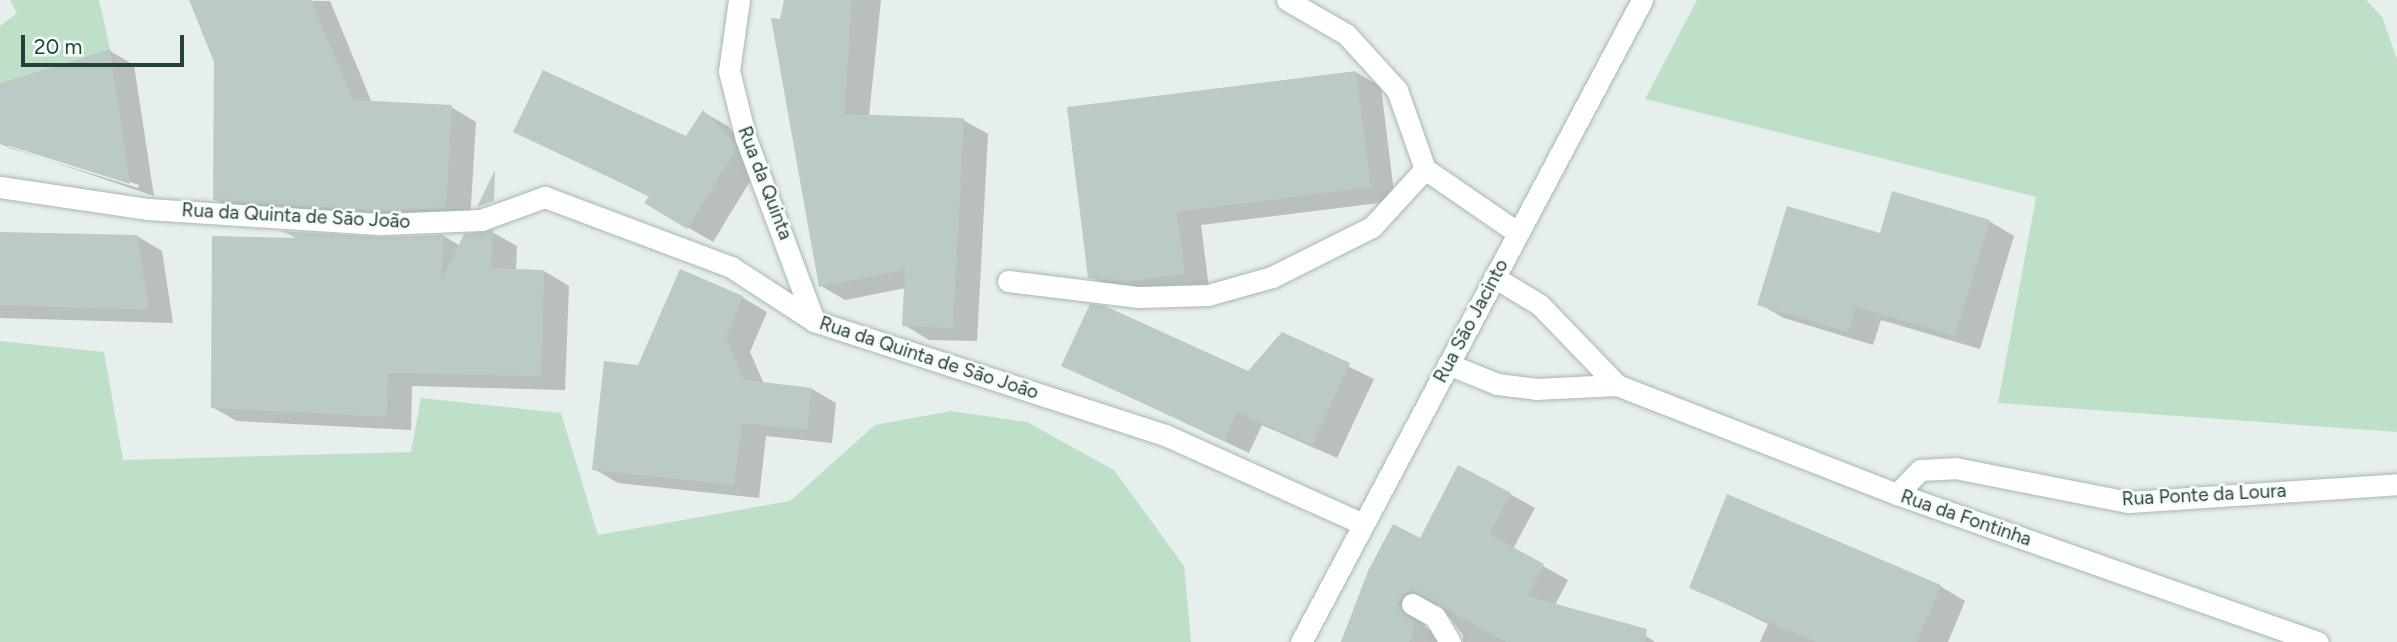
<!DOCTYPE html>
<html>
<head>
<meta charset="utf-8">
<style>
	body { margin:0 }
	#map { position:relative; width:2397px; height:642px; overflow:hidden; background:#e6efeb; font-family:Figtree,sans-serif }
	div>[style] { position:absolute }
	.green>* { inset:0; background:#bfe0c8 }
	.shadow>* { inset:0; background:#0003 }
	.building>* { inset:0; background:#bbcac4 }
	.roads { filter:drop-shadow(0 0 2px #a8b8b2) drop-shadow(0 0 2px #a8b8b2) }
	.lane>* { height:21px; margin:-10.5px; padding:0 10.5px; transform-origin:10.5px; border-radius:10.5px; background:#fff }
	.street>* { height:21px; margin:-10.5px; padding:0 10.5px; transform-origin:10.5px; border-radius:10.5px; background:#fff }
	.secondary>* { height:21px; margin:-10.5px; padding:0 10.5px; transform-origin:10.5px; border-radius:10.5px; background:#fff }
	span { translate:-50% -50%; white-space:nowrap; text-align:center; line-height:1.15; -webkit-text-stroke:5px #f7fbf9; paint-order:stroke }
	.street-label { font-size:19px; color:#24423a }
	.scale { position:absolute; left:21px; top:35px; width:163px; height:32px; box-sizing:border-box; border:4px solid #24423a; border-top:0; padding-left:9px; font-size:21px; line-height:24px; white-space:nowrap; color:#24423a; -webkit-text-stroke:5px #f7fbf9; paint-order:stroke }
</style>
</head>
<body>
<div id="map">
	<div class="green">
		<i style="clip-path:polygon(10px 0,99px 0,110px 49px,0 83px,0 26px,17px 13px)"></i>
		<i style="clip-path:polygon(1697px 0,2366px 0,2382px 17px,2397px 59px,2397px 432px,1998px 403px,2036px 197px,1645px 99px)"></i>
		<i style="clip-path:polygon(0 341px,104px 352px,123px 460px,411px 452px,421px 398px,561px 413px,598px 535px,790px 501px,875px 425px,951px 411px,1027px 422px,1114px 470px,1184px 566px,1191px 642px,0 642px)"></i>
	</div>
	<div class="shadow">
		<i style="clip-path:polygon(191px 0,330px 1px,372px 103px,451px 107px,476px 122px,470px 222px,239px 213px,214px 199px,216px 62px)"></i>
		<i style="clip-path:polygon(786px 0,881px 0,869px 116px,963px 120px,988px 134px,977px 341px,929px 340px,904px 325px,906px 288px,845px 300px,821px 286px,781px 21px)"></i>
		<i style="clip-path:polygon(evenodd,110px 51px,134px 65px,154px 196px,0 144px,0 85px,110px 51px,9px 144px,139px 185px,138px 188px,9px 148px,9px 144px)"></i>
		<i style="clip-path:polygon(1356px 72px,1381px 87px,1395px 201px,1201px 225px,1209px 288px,1115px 291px,1090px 276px)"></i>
		<i style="clip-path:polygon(703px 112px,728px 126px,760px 165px,713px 242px,646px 203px,650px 197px,516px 131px,687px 138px)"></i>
		<i style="clip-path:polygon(1989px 221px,2014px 236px,1980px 349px,1881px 320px,1873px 345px,1784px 318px,1759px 304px,1881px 235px)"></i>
		<i style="clip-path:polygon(492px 232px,517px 246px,516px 271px,544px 271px,569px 286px,565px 390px,412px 386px,411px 430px,237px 421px,212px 407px,298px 239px,287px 233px,382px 239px,444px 236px,460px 246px)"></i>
		<i style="clip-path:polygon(0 234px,137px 236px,162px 251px,173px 323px,0 318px)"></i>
		<i style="clip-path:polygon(742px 297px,767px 312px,750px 352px,764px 384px,812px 389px,836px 403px,832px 443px,766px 436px,759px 498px,618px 483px,594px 469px,639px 367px)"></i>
		<i style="clip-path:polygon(1282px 334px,1374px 379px,1337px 458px,1262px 425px,1249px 453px,1064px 366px,1248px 373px)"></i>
		<i style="clip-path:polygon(1510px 494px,1535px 508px,1513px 549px,1568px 580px,1555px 605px,1631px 626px,1655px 642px,1463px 642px,1463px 635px,1439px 604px,1425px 611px,1425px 627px,1449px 642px,1341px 642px,1370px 571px)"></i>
		<i style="clip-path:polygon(1940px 586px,1965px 601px,1948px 642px,1760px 642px,1768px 624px,1691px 587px)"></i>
	</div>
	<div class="building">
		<i style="clip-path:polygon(189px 0,311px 0,353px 100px,452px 105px,446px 208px,383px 211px,213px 200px,214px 62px)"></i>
		<i style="clip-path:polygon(784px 0,852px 0,844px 114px,964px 118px,953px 328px,902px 326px,905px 270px,819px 287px,771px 18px,780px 19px)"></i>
		<i style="clip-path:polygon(110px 49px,130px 184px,0 143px,0 83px)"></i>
		<i style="clip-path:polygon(543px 70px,686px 136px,703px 110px,734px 143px,736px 150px,687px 229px,644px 203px,649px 196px,513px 132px)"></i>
		<i style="clip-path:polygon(1356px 71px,1371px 187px,1177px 212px,1185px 274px,1123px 282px,1088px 278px,1067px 107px)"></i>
		<i style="clip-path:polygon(495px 170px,494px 201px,477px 207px)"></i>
		<i style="clip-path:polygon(1892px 191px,1990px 220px,1955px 336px,1856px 307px,1848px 332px,1757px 305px,1787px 206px,1880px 233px)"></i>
		<i style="clip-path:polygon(493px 230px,491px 268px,544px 270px,541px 376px,388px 373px,387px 417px,211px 408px,212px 236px,301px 238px,280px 231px,382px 237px,444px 235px,441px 281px,464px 234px)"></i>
		<i style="clip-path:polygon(0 232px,137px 235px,149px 310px,0 305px)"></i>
		<i style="clip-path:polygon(680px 269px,743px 296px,726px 337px,744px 380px,812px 388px,807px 430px,742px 423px,734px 485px,592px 470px,604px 361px,638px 365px)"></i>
		<i style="clip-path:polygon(1090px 304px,1105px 306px,1248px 371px,1282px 332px,1350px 363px,1312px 445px,1237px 412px,1224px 440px,1061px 366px)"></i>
		<i style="clip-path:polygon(1458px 465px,1511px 493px,1489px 534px,1544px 564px,1527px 596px,1647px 629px,1645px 642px,1506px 642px,1413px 591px,1405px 593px,1399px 603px,1401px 611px,1415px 621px,1410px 642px,1341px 642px,1368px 571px,1393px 524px,1420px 538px)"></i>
		<i style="clip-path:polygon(1727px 494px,1941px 585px,1917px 642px,1816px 642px,1689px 588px)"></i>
	</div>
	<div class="roads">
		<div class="lane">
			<i style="left:1287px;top:0;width:68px;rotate:30deg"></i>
			<i style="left:1346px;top:34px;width:76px;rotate:47.7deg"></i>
			<i style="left:1397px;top:90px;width:84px;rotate:70.5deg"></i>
			<i style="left:1425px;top:169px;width:113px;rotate:34.5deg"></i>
			<i style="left:1008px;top:281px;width:132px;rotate:7deg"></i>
			<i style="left:1139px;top:297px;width:69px;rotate:-1.7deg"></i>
			<i style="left:1208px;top:295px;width:66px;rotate:-15.7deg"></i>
			<i style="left:1272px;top:277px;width:112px;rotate:-26.6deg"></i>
			<i style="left:1372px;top:227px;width:79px;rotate:-47.6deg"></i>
		</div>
		<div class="street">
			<i style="left:739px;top:0;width:72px;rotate:98deg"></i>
			<i style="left:729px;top:71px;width:70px;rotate:76deg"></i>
			<i style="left:746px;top:139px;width:194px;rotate:69.5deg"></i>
			<i style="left:0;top:187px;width:150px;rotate:8.5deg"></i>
			<i style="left:148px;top:209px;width:235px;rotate:3.7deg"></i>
			<i style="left:383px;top:224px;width:98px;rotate:-2.3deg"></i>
			<i style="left:481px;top:220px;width:68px;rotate:-19.8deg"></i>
			<i style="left:545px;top:197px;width:199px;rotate:20.6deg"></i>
			<i style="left:731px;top:267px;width:99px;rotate:33deg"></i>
			<i style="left:814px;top:321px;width:369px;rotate:18deg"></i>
			<i style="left:1165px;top:435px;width:217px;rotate:24.2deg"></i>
			<i style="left:1897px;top:494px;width:33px;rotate:-46deg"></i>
			<i style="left:1920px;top:470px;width:35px;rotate:-3deg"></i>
			<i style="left:1955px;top:468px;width:177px;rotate:11.1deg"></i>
			<i style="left:2129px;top:502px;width:269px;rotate:-3.8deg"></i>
			<i style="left:1412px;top:604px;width:26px;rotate:29deg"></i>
			<i style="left:1435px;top:617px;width:29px;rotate:59deg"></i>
		</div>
		<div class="secondary">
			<i style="left:1494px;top:277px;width:54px;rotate:31.3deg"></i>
			<i style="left:1540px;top:305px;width:111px;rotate:46.1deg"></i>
			<i style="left:1448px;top:364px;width:53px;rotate:22.2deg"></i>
			<i style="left:1497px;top:384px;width:38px;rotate:7deg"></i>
			<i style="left:1535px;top:389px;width:82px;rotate:-2.8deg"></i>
			<i style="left:1617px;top:385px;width:300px;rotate:21.3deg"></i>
			<i style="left:1897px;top:494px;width:446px;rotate:19.4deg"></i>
			<i style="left:1301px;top:642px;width:727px;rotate:-62.02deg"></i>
		</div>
	</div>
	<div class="street-label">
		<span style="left:765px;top:183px;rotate:69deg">Rua da Quinta</span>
		<span style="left:296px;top:216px;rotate:3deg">Rua da Quinta de São João</span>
		<span style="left:1471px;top:321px;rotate:-62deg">Rua São Jacinto</span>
		<span style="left:929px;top:358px;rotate:18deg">Rua da Quinta de São João</span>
		<span style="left:2204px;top:495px;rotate:-3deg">Rua Ponte da Loura</span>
		<span style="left:1966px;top:518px;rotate:19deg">Rua da Fontinha</span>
	</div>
	<div class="scale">20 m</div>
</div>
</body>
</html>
